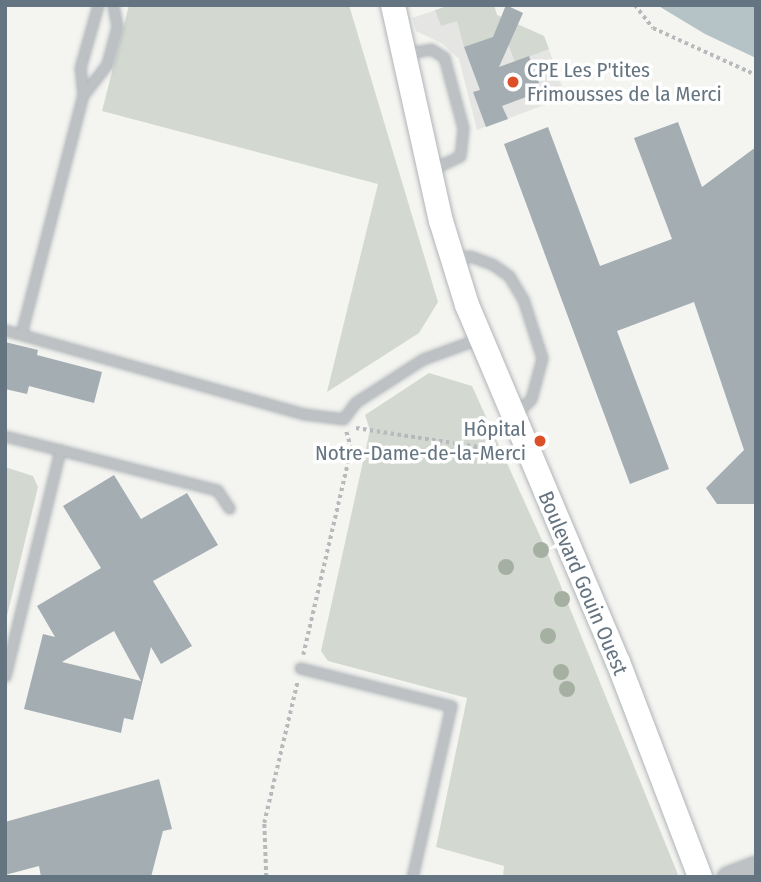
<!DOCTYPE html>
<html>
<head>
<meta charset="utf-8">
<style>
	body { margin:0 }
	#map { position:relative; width:761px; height:882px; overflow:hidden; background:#f4f4f0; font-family:"Fira Sans Condensed",sans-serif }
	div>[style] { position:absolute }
	.built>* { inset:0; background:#e5e6e4 }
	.green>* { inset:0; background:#d3d9d0 }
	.water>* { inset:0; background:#b5c2c6 }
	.building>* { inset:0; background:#a4adb2 }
	.path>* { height:3.5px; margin-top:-1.75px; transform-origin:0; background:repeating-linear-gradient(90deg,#b7babc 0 3.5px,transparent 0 7px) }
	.roads { filter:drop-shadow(0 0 2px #afb5b9) drop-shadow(0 0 2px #afb5b9) }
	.lane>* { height:9px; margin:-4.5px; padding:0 4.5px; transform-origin:4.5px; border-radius:4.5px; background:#bdc1c4 }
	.street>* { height:18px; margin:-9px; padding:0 9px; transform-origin:9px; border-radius:9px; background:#bdc1c4 }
	.secondary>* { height:24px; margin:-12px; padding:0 12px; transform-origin:12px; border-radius:12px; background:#fff }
	.trees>* { width:16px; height:16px; margin:-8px; border-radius:50%; background:#a6b0a2 }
	.dots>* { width:19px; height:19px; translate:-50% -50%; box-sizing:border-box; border:4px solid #fff; border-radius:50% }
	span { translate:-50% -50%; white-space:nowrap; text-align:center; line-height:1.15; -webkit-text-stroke:7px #fff; paint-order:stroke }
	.poi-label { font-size:21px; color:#647481 }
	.left { translate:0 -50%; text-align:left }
	.right { translate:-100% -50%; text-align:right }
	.street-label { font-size:21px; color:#647481 }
	.frame { position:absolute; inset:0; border:7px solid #647481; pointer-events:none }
</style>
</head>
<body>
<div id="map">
	<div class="built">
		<i style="clip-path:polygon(451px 5px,494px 5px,497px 15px,544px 36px,566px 97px,477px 130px,459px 59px,443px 44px,416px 31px,412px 18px)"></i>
	</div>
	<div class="green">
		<i style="clip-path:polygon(129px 5px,349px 5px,438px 302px,419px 333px,327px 392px,378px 184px,102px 111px)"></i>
		<i style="clip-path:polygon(451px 5px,494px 5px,497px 15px,544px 36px,549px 49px,515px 62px,508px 44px,464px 47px,457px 21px,441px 26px,435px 10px)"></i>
		<i style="clip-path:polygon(429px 373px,472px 386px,545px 547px,679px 877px,503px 877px,504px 866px,436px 847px,467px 698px,328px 661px,321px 651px,370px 430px,365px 415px)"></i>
		<i style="clip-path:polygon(5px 467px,33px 476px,38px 487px,6px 620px)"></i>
	</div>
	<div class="water">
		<i style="clip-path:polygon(657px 5px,756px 5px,756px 58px,705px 34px)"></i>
	</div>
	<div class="building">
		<i style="clip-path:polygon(506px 5px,523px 13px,499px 67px,529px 56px,542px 91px,502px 106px,508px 119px,486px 127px,473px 92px,480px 90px,464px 47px,493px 37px)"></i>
		<i style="clip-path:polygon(678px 122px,702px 187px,756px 147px,756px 504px,717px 504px,706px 488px,744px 450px,694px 302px,617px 331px,669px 469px,630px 484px,504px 144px,548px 127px,600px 266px,672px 239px,634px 138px)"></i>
		<i style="clip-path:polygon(5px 342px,38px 350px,37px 355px,102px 372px,94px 403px,29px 386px,27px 394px,5px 389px)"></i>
		<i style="clip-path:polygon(evenodd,114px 475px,141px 519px,187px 493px,218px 545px,153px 581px,192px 646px,161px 664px,151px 647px,133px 720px,124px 718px,121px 733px,24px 709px,43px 634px,55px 637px,37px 606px,101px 568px,63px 506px,114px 475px,114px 631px,141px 681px,62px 662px,90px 645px,114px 631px)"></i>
		<i style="clip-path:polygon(159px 779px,172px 829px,163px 831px,151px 877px,41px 877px,39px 866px,5px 875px,5px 822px)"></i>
	</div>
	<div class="path">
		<i style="left:635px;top:5px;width:29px;rotate:52deg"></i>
		<i style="left:653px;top:28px;width:113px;rotate:24.5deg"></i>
		<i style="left:356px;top:428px;width:150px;rotate:8.8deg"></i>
		<i style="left:303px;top:655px;width:212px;rotate:-76.9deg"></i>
		<i style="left:351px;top:449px;width:19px;rotate:-106deg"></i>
		<i style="left:266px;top:877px;width:54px;rotate:-92.1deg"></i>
		<i style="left:264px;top:823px;width:144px;rotate:-76.7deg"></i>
	</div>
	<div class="roads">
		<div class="lane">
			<i style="left:407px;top:53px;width:24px;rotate:-9deg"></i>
			<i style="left:431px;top:49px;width:15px;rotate:32deg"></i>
			<i style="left:444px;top:57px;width:73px;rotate:75deg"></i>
			<i style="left:463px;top:128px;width:28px;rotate:96deg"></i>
			<i style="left:460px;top:156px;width:31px;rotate:155deg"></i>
			<i style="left:83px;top:95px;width:39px;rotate:-52deg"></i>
			<i style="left:107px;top:64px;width:39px;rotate:-75deg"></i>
			<i style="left:117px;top:26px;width:21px;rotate:-101deg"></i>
			<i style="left:454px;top:258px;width:16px;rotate:-7deg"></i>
			<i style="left:470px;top:256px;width:23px;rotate:20deg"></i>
			<i style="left:492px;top:264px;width:21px;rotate:35deg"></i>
			<i style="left:509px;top:276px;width:27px;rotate:59deg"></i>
			<i style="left:523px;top:299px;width:62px;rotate:72.1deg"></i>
			<i style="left:542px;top:358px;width:42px;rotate:105deg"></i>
			<i style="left:531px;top:399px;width:21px;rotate:135deg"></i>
			<i style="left:5px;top:330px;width:311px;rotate:15.7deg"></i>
			<i style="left:304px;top:414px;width:39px;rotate:7deg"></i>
			<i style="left:343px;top:419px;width:21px;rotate:-53deg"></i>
			<i style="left:356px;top:402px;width:80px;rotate:-32.7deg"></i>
			<i style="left:423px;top:359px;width:59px;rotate:-20deg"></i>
			<i style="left:21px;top:334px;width:247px;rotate:-75.5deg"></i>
			<i style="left:83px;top:95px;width:27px;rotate:-96deg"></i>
			<i style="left:80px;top:68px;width:66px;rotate:-74.1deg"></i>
			<i style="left:5px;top:436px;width:219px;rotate:14.3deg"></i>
			<i style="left:217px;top:490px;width:22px;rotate:56deg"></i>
			<i style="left:300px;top:668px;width:156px;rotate:14.1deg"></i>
			<i style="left:451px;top:706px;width:175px;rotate:102.8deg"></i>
			<i style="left:5px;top:676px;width:233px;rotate:-76.3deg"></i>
		</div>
		<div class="street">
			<i style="left:727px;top:877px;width:31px;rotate:-21deg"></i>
		</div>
		<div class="secondary">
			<i style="left:393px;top:5px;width:221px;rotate:77.5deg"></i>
			<i style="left:441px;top:221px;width:88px;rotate:72.8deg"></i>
			<i style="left:467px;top:305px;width:388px;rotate:67.1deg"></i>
			<i style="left:618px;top:662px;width:230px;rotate:69.1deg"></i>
		</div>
	</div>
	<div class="trees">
		<i style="left:541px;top:550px"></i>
		<i style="left:506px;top:567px"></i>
		<i style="left:562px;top:599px"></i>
		<i style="left:548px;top:636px"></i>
		<i style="left:561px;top:672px"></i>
		<i style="left:567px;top:689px"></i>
	</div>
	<div class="dots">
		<i style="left:513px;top:82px;background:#dd4f28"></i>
		<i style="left:540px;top:441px;background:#dd4f28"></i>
	</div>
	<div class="poi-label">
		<span class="left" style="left:527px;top:82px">CPE Les P'tites<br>Frimousses de la Merci</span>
		<span class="right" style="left:526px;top:441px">Hôpital<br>Notre-Dame-de-la-Merci</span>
	</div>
	<div class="street-label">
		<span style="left:583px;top:583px;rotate:67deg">Boulevard Gouin Ouest</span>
	</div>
	<div class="frame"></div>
</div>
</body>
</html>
